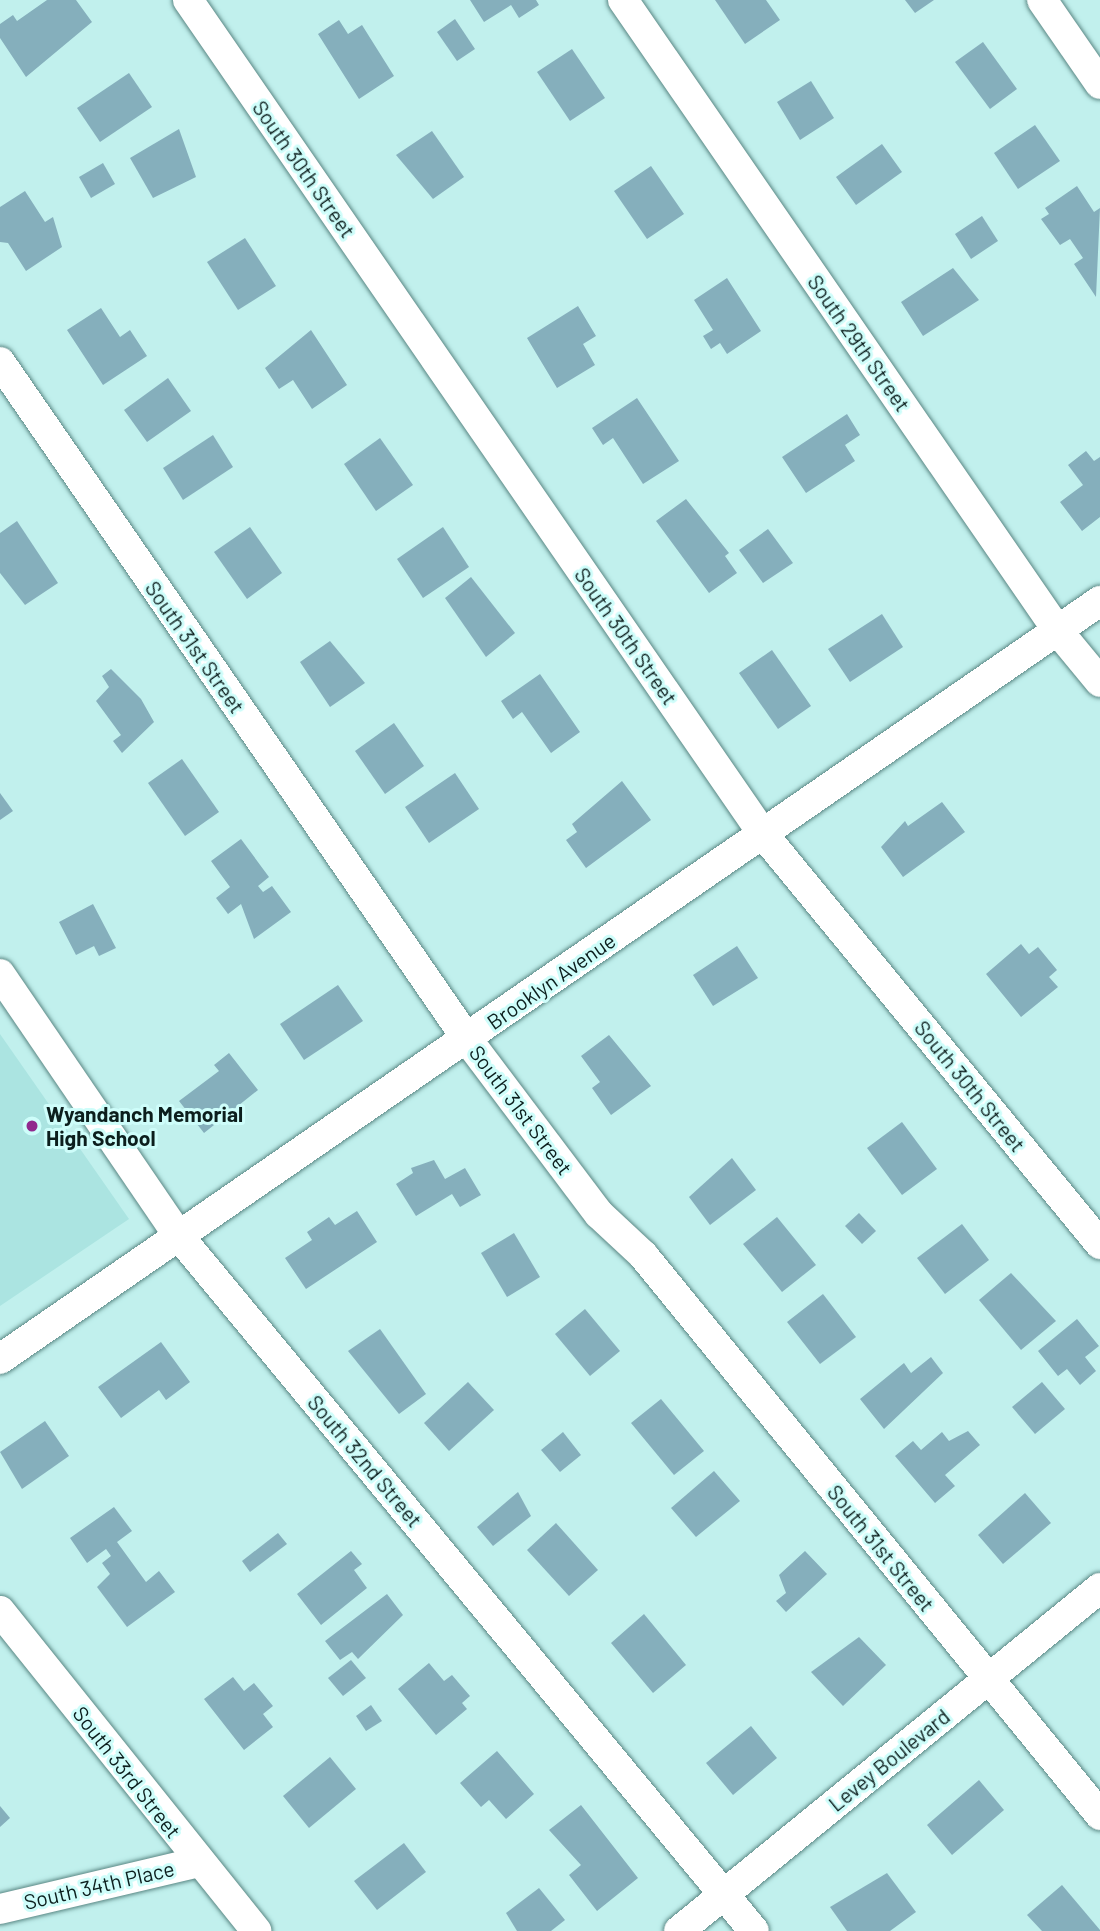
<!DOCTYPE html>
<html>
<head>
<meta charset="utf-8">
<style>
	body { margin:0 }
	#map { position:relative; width:1100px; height:1931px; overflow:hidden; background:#c1f0ed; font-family:Barlow,sans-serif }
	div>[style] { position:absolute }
	.built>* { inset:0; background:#abe4e1 }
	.building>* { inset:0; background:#85afbc }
	.roads { filter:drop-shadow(0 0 2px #5a8784) drop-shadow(0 0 2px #5a8784) }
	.minor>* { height:30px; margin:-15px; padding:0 15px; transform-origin:15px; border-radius:15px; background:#fff }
	.dots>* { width:19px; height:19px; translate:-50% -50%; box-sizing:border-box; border:4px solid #cefdfa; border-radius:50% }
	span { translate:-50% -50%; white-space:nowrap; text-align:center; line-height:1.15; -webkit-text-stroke:6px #cefdfa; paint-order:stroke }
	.street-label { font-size:21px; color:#0c1e1d }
	.poi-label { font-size:21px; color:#0c1e1d; font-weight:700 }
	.left { translate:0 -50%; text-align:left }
</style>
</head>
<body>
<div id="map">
	<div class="built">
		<i style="clip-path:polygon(0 1034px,129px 1219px,0 1306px)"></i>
	</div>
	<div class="building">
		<i style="clip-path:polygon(47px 0,76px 0,92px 22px,26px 77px,0 38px,0 24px,13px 15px,17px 21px)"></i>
		<i style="clip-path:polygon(470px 0,536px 0,539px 5px,519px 18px,511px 5px,484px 22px)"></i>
		<i style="clip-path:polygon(715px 0,766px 0,780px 20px,745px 44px)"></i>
		<i style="clip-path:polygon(905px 0,934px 0,915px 13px)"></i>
		<i style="clip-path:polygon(455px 19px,475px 49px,457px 61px,437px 32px)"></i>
		<i style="clip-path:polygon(339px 20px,348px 34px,362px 25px,394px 76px,359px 99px,318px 34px)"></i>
		<i style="clip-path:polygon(983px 42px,1017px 89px,990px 109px,955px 62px)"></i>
		<i style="clip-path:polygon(572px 49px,605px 98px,570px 121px,537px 72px)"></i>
		<i style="clip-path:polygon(129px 73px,152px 107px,100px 142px,77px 108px)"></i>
		<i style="clip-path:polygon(811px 81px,834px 118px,800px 140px,777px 102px)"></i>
		<i style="clip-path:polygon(1035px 125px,1060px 161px,1018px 189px,994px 153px)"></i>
		<i style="clip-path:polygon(179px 129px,196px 177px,153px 198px,130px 158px)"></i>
		<i style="clip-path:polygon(432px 131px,464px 177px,433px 199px,396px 155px)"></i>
		<i style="clip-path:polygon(882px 144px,902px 172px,856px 205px,836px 177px)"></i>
		<i style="clip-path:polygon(103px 163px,115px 184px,91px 198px,79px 177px)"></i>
		<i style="clip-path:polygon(651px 166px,684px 214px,647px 239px,614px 191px)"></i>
		<i style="clip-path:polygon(1077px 186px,1094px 212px,1100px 208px,1096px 297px,1074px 264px,1083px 258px,1070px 239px,1060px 245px,1041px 219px,1049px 214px,1045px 208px)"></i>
		<i style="clip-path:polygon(25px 191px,45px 222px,53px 217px,62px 247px,26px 271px,8px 243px,0 242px,0 207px)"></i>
		<i style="clip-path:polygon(982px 216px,998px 241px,971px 259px,955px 234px)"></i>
		<i style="clip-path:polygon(245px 238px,276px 286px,238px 310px,207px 262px)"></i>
		<i style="clip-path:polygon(953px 268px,979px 300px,923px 336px,901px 302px)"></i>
		<i style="clip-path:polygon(727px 278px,761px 331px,727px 354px,720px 343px,711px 349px,703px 336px,713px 330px,694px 300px)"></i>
		<i style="clip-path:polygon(578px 306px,596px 336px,583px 344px,595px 365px,557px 388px,527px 338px)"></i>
		<i style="clip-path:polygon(101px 308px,120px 337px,130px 330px,147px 356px,103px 385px,67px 330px)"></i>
		<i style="clip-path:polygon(311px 330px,347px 385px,312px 409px,293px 380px,279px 389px,265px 368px)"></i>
		<i style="clip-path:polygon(168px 378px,191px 411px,147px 442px,124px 410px)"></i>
		<i style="clip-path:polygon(637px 398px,679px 461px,643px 484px,613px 438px,603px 445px,592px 428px)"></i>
		<i style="clip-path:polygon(847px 414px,860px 435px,845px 445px,855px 461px,806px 493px,782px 457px)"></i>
		<i style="clip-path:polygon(213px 435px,233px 467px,183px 500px,163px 468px)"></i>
		<i style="clip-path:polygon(380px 438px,413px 485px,376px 511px,344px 464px)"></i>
		<i style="clip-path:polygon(1086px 451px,1094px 461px,1100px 457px,1100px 517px,1082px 531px,1060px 502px,1083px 485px,1068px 465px)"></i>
		<i style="clip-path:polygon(686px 499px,729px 553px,725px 556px,737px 573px,709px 593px,656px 521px)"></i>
		<i style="clip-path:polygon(17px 521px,58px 583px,25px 605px,0 573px,0 533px)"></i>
		<i style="clip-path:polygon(250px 527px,282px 573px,247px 599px,214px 552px)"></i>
		<i style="clip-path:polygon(443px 527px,469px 567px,423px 598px,397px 559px)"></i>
		<i style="clip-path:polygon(768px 529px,793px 563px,763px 583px,739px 550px)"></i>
		<i style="clip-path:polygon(471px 577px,515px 633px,486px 657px,445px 598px)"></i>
		<i style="clip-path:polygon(882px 614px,903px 647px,850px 682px,828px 649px)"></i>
		<i style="clip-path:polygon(330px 641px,365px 683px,330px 707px,300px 662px)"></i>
		<i style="clip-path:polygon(772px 650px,811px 706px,778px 729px,739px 673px)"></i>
		<i style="clip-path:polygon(111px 669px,141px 699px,154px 722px,122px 753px,113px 741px,121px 735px,96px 701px,109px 687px,102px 676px)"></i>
		<i style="clip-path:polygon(540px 674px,580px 732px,551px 753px,522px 712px,513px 719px,501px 701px)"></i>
		<i style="clip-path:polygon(394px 723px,424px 766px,385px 794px,355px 751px)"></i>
		<i style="clip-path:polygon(182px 759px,219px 812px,185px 836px,148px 783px)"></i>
		<i style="clip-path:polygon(455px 773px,479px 809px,429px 843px,405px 807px)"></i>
		<i style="clip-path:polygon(622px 781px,651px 820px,586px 868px,566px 840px,577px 832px,572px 824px)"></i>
		<i style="clip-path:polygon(0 793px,13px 811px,0 820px)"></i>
		<i style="clip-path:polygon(942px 802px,965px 832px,903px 877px,881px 847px,905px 821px,908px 826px)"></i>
		<i style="clip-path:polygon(241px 839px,269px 877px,258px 886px,263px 892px,272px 886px,291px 912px,254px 939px,241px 904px,228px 914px,216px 898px,230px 887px,211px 861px)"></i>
		<i style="clip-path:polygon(93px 904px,116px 948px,99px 956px,94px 946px,76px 955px,59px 922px)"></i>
		<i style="clip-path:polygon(1021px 944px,1029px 954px,1038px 947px,1057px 970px,1049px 977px,1058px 987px,1021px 1017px,986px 974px)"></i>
		<i style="clip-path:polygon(737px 946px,758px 978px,713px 1006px,693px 975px)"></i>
		<i style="clip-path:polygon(338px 985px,363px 1021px,304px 1060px,280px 1024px)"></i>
		<i style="clip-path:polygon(609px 1035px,651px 1086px,611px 1115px,592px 1088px,600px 1082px,581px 1056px)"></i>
		<i style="clip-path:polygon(229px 1053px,258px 1090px,204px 1133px,179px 1101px,219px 1071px,214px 1065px)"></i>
		<i style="clip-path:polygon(902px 1122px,937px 1169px,902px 1195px,867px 1148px)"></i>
		<i style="clip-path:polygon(732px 1158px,756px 1190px,710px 1225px,689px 1197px)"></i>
		<i style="clip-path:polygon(434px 1160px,445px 1179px,465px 1168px,481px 1195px,460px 1207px,452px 1194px,416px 1216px,396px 1184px,413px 1173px,411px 1168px)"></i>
		<i style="clip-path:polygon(357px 1211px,377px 1242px,306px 1289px,285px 1258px,312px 1240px,307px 1232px,329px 1217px,335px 1225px)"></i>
		<i style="clip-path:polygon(859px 1213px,876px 1231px,862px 1244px,845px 1226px)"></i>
		<i style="clip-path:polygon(777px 1217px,816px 1265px,782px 1292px,743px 1244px)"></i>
		<i style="clip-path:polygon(962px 1224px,989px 1260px,945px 1294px,917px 1258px)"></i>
		<i style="clip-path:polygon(514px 1233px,540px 1277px,507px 1297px,481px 1253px)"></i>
		<i style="clip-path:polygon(1011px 1273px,1056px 1321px,1021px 1350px,979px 1300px)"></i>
		<i style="clip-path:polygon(823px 1294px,856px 1337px,820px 1364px,787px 1322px)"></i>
		<i style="clip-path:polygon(585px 1309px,620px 1351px,590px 1376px,555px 1334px)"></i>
		<i style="clip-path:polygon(1077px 1319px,1099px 1346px,1085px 1357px,1096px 1371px,1080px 1385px,1067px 1369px,1058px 1376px,1038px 1351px)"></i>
		<i style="clip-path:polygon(380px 1329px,426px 1394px,399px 1414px,348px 1351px)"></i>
		<i style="clip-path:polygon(161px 1342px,190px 1382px,166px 1400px,159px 1390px,121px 1418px,98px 1387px)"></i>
		<i style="clip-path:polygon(931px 1357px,943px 1373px,884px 1429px,860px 1399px,904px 1363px,911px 1373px)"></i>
		<i style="clip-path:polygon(468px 1382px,494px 1410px,449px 1451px,424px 1423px)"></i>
		<i style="clip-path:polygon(1042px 1382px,1065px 1409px,1035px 1434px,1012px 1407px)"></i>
		<i style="clip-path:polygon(661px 1399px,704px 1451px,674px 1475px,631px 1423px)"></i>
		<i style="clip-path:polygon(45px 1421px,69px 1456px,22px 1489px,0 1452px)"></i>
		<i style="clip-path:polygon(968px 1431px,980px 1445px,945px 1475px,955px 1486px,935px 1503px,895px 1456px,913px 1441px,921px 1450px,942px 1432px,949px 1441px)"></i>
		<i style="clip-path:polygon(563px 1432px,581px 1455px,560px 1472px,541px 1450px)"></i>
		<i style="clip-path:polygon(714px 1471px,740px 1501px,696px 1537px,671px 1508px)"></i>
		<i style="clip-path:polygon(518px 1492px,531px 1516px,493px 1546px,477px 1527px)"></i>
		<i style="clip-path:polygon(1025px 1493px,1051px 1523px,1003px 1564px,978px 1535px)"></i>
		<i style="clip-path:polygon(114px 1507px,132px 1531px,117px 1542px,146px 1582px,159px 1571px,175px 1592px,127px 1627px,97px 1587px,110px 1574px,102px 1563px,111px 1556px,106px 1549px,87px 1563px,70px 1538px)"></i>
		<i style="clip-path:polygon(556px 1523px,598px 1570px,569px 1596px,527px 1550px)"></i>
		<i style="clip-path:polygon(278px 1533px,287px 1544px,250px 1572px,242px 1561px)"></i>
		<i style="clip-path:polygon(351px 1551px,362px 1564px,354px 1570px,367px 1588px,321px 1625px,297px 1594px)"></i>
		<i style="clip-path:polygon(805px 1551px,827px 1574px,786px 1612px,776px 1601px,786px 1593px,779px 1575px)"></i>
		<i style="clip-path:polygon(387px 1594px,403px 1615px,358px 1659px,352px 1652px,340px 1660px,325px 1641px)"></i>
		<i style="clip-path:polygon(644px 1614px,686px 1665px,653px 1693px,611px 1643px)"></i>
		<i style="clip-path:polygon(859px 1637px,886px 1665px,843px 1706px,811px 1672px)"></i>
		<i style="clip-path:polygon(351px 1660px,366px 1678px,343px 1696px,328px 1678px)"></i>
		<i style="clip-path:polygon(429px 1663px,444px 1681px,452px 1675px,470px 1696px,462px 1703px,467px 1709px,436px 1735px,398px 1689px)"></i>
		<i style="clip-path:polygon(233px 1677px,244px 1691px,254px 1683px,273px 1706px,263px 1714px,273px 1727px,244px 1750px,204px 1699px)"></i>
		<i style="clip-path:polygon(371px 1705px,382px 1721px,366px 1731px,356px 1716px)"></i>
		<i style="clip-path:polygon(751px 1726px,777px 1758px,733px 1795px,706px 1763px)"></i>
		<i style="clip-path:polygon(497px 1751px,534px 1794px,506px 1819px,489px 1800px,481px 1807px,460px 1783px)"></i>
		<i style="clip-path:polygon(330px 1757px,356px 1789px,309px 1828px,283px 1796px)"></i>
		<i style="clip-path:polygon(979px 1780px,1004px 1810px,952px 1855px,927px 1825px)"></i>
		<i style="clip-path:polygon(581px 1805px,638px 1878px,597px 1911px,569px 1875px,581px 1865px,549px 1830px)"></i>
		<i style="clip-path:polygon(0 1806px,10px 1818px,0 1827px)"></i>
		<i style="clip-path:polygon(404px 1843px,426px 1872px,377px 1910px,354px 1881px)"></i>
		<i style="clip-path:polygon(887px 1873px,916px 1912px,890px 1931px,847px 1931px,830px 1907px)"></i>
		<i style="clip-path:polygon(1062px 1885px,1100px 1930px,1100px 1931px,1042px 1931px,1027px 1915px)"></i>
		<i style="clip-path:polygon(539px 1888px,565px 1920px,551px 1931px,517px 1931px,506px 1913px)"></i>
	</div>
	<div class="roads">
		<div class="minor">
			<i style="left:188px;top:0;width:1013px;rotate:55.42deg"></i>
			<i style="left:763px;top:834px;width:531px;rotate:50.58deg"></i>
			<i style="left:623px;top:0;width:766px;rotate:55.42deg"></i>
			<i style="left:1058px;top:631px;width:66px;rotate:50.5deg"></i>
			<i style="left:1042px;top:0;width:102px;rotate:55.4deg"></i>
			<i style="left:0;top:362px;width:822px;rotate:55.4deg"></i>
			<i style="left:467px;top:1039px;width:219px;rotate:53deg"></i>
			<i style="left:599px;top:1214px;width:60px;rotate:43deg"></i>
			<i style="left:643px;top:1255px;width:723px;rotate:50.78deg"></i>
			<i style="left:0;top:974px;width:316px;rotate:55.7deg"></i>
			<i style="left:178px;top:1235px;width:903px;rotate:50.39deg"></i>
			<i style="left:0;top:1359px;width:1336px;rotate:-34.57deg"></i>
			<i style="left:0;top:1611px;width:410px;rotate:51.3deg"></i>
			<i style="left:0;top:1909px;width:204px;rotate:-13.3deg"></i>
			<i style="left:679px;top:1931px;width:543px;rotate:-39.17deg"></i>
		</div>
	</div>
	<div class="dots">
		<i style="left:32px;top:1126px;background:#91298e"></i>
	</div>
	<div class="street-label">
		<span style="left:304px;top:169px;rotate:55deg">South 30th Street</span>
		<span style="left:859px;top:343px;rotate:55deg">South 29th Street</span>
		<span style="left:626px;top:636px;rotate:55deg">South 30th Street</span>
		<span style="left:195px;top:647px;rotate:55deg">South 31st Street</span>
		<span style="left:551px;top:981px;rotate:-35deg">Brooklyn Avenue</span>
		<span style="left:970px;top:1086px;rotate:51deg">South 30th Street</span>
		<span style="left:521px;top:1110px;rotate:53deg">South 31st Street</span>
		<span style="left:365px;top:1461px;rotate:50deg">South 32nd Street</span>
		<span style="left:881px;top:1548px;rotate:51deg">South 31st Street</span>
		<span style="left:889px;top:1760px;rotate:-39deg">Levey Boulevard</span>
		<span style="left:127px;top:1772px;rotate:52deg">South 33rd Street</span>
		<span style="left:99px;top:1885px;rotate:-13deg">South 34th Place</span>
	</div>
	<div class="poi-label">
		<span class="left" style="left:46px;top:1126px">Wyandanch Memorial<br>High School</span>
	</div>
</div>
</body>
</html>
